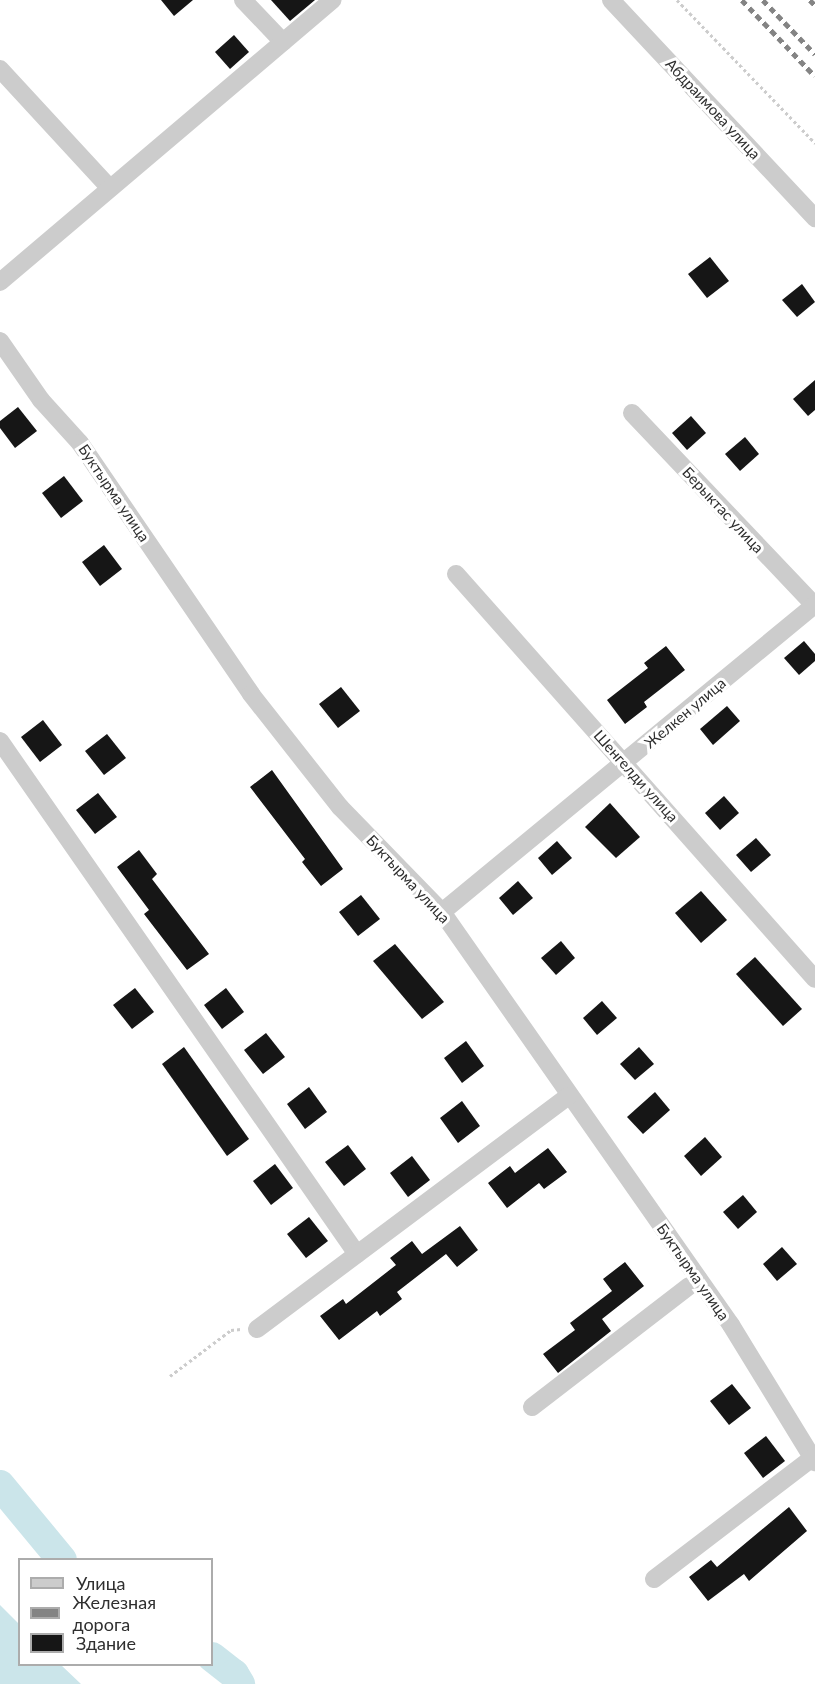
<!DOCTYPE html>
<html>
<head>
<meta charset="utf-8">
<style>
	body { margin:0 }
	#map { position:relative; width:815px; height:1684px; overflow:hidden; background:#fff; font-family:Lato,sans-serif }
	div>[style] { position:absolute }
	.water>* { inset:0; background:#cbe5ea }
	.river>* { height:30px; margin:-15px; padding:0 15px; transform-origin:15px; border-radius:15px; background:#cbe5ea }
	.building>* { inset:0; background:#161616 }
	.path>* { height:3px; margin-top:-1.5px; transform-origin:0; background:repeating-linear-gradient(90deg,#ccc 0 3px,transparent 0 6px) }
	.minor>* { height:18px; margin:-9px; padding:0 9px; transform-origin:9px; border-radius:9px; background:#ccc }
	.rail>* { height:4.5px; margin-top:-2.25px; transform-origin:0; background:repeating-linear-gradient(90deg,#848484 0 6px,transparent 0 10.5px) }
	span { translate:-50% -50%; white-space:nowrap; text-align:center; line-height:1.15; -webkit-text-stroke:6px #fff; paint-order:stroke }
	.street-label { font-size:15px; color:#2f2f2f }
	.legend { position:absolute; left:18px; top:1558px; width:195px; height:108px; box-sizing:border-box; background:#fff; border:2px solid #acacac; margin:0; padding:8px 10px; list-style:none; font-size:18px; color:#2f2f2f }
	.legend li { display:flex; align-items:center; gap:12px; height:30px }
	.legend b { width:30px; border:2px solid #acacac }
</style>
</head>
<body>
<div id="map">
	<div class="water">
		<i style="clip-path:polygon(0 1605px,19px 1624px,20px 1664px,61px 1665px,81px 1684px,0 1684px)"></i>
	</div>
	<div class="river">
		<i style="left:0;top:1485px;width:97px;rotate:50.4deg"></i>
		<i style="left:212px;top:1657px;width:28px;rotate:38deg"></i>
		<i style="left:234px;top:1674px;width:12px;rotate:59deg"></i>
	</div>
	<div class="building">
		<i style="clip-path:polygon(161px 0,193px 0,174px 16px)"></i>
		<i style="clip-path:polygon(271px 0,315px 0,290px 21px)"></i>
		<i style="clip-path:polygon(234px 35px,249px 52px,230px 69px,215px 52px)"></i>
		<i style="clip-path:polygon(710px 257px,729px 281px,707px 298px,688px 274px)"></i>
		<i style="clip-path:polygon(802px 284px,815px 302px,797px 317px,782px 300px)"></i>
		<i style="clip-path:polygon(815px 380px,815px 410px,808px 416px,793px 399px)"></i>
		<i style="clip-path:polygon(18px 407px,37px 431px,15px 448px,0 428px,0 421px)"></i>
		<i style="clip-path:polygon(691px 416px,706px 433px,687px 450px,672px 433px)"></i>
		<i style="clip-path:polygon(745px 437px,759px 454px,740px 471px,725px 454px)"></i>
		<i style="clip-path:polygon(64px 476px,83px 501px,61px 518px,42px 493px)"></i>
		<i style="clip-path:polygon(104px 545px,122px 569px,100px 586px,82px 562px)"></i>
		<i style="clip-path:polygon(804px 641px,815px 654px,815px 661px,799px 675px,784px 658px)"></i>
		<i style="clip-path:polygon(666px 646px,685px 670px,644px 702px,647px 707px,625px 724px,607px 700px,648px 668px,644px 663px)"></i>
		<i style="clip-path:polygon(341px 687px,360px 711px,338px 728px,319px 704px)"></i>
		<i style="clip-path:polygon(727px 706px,740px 721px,713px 745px,700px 729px)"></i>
		<i style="clip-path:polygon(43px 720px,62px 745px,40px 762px,21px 737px)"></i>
		<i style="clip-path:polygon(107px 734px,126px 758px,104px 775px,85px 751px)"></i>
		<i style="clip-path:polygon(272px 770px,343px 869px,321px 886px,302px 862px,305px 859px,250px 787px)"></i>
		<i style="clip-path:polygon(98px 793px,117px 817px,95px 834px,76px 810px)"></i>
		<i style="clip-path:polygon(724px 796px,739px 813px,720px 830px,705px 813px)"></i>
		<i style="clip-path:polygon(610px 803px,640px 837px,616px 858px,585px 827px)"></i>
		<i style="clip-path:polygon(756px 838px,771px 855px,751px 872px,736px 855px)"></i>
		<i style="clip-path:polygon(557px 841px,572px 858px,552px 875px,538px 858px)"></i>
		<i style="clip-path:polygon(139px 850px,157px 874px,152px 879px,209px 954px,187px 970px,144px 914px,149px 910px,117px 867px)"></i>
		<i style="clip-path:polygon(518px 881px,533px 898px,513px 915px,499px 898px)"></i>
		<i style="clip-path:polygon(701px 891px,727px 920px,701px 943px,675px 913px)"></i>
		<i style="clip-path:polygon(361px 895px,380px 919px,358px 936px,339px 912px)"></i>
		<i style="clip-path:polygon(561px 941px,575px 958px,556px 975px,541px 958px)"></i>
		<i style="clip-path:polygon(395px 944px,444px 1002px,422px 1019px,373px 961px)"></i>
		<i style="clip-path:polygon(755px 957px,802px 1009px,783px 1026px,736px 974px)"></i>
		<i style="clip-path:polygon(135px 988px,154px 1012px,132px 1029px,113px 1005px)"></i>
		<i style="clip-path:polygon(226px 988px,244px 1012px,222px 1029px,204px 1005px)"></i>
		<i style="clip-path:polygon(602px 1001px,617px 1018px,597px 1035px,583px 1018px)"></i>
		<i style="clip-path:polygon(266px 1033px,285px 1057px,263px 1074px,244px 1050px)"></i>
		<i style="clip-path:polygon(466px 1041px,484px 1066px,462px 1083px,444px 1058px)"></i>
		<i style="clip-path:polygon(184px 1047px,249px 1139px,227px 1156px,162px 1064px)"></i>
		<i style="clip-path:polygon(639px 1047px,654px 1064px,635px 1080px,620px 1064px)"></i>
		<i style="clip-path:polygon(309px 1087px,327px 1112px,305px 1129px,287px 1104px)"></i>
		<i style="clip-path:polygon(655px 1092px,670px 1110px,643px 1134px,627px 1117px)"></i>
		<i style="clip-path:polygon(462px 1101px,480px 1126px,458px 1143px,440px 1118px)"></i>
		<i style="clip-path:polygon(705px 1137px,722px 1157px,701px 1176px,684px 1156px)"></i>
		<i style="clip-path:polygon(348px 1145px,366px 1169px,344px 1186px,325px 1162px)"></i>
		<i style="clip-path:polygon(548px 1148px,567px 1172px,544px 1189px,539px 1183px,507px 1208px,488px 1183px,510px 1166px,515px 1173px)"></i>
		<i style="clip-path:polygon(412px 1156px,430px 1180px,408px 1197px,390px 1173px)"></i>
		<i style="clip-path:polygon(275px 1164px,293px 1188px,271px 1205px,253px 1181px)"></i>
		<i style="clip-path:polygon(743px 1195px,757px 1212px,738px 1229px,723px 1212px)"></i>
		<i style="clip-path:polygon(309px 1217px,328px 1241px,306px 1258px,287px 1234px)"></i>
		<i style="clip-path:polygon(460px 1226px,478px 1250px,457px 1267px,446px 1254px,397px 1292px,402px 1299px,380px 1316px,377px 1311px,339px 1340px,320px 1316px,343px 1299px,346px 1304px,396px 1265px,390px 1258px,412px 1241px,422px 1254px)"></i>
		<i style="clip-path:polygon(782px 1247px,797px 1264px,777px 1281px,763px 1264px)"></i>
		<i style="clip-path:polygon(625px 1262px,644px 1286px,602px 1319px,611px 1331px,558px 1373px,543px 1354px,575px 1330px,570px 1323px,612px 1291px,603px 1279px)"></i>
		<i style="clip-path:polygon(732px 1384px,751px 1408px,729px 1425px,710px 1401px)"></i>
		<i style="clip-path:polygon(766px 1436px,785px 1461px,763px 1478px,744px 1453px)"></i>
		<i style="clip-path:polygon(789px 1507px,807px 1531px,749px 1581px,744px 1574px,708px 1601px,689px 1577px,711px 1560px,717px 1567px)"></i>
	</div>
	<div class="path">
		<i style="left:677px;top:0;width:199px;rotate:46deg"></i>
		<i style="left:170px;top:1376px;width:76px;rotate:-37deg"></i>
		<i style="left:231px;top:1330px;width:10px;rotate:-6deg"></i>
	</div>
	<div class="minor">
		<i style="left:243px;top:0;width:58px;rotate:46.4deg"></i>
		<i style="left:611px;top:0;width:299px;rotate:46.9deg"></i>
		<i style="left:0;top:69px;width:162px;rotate:47.3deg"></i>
		<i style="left:0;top:282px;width:436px;rotate:-40.3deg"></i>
		<i style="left:0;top:341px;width:72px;rotate:55.2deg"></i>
		<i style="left:41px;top:400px;width:58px;rotate:47.8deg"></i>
		<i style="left:80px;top:443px;width:304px;rotate:55.7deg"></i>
		<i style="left:251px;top:694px;width:144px;rotate:51.8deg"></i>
		<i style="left:340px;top:807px;width:146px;rotate:45.8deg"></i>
		<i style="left:442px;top:912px;width:504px;rotate:55.02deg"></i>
		<i style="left:731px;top:1325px;width:161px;rotate:58.5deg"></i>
		<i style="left:632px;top:413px;width:266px;rotate:46.5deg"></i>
		<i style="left:456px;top:574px;width:541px;rotate:48.45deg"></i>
		<i style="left:0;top:741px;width:625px;rotate:55.17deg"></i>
		<i style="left:442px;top:912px;width:484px;rotate:-39.5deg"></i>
		<i style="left:257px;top:1329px;width:389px;rotate:-36.8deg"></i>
		<i style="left:532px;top:1407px;width:210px;rotate:-37.6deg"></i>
		<i style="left:654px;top:1579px;width:199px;rotate:-37.4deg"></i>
	</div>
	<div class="rail">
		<i style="left:742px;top:0;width:105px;rotate:46.2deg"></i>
		<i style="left:763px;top:0;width:75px;rotate:46.1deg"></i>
		<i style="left:810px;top:0;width:7px;rotate:45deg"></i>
	</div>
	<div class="street-label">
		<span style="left:713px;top:109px;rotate:47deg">Абдраимова улица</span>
		<span style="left:114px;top:493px;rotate:56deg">Буктырма улица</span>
		<span style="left:723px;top:510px;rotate:47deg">Берыктас улица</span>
		<span style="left:685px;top:713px;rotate:-40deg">Желкен улица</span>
		<span style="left:636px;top:776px;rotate:48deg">Шенгелди улица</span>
		<span style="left:408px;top:879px;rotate:47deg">Буктырма улица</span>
		<span style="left:693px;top:1272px;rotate:55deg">Буктырма улица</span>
	</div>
	<ul class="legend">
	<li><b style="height:8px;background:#ccc"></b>Улица</li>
	<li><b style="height:8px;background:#848484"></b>Железная дорога</li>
	<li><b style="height:16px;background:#161616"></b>Здание</li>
	</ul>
</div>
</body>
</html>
